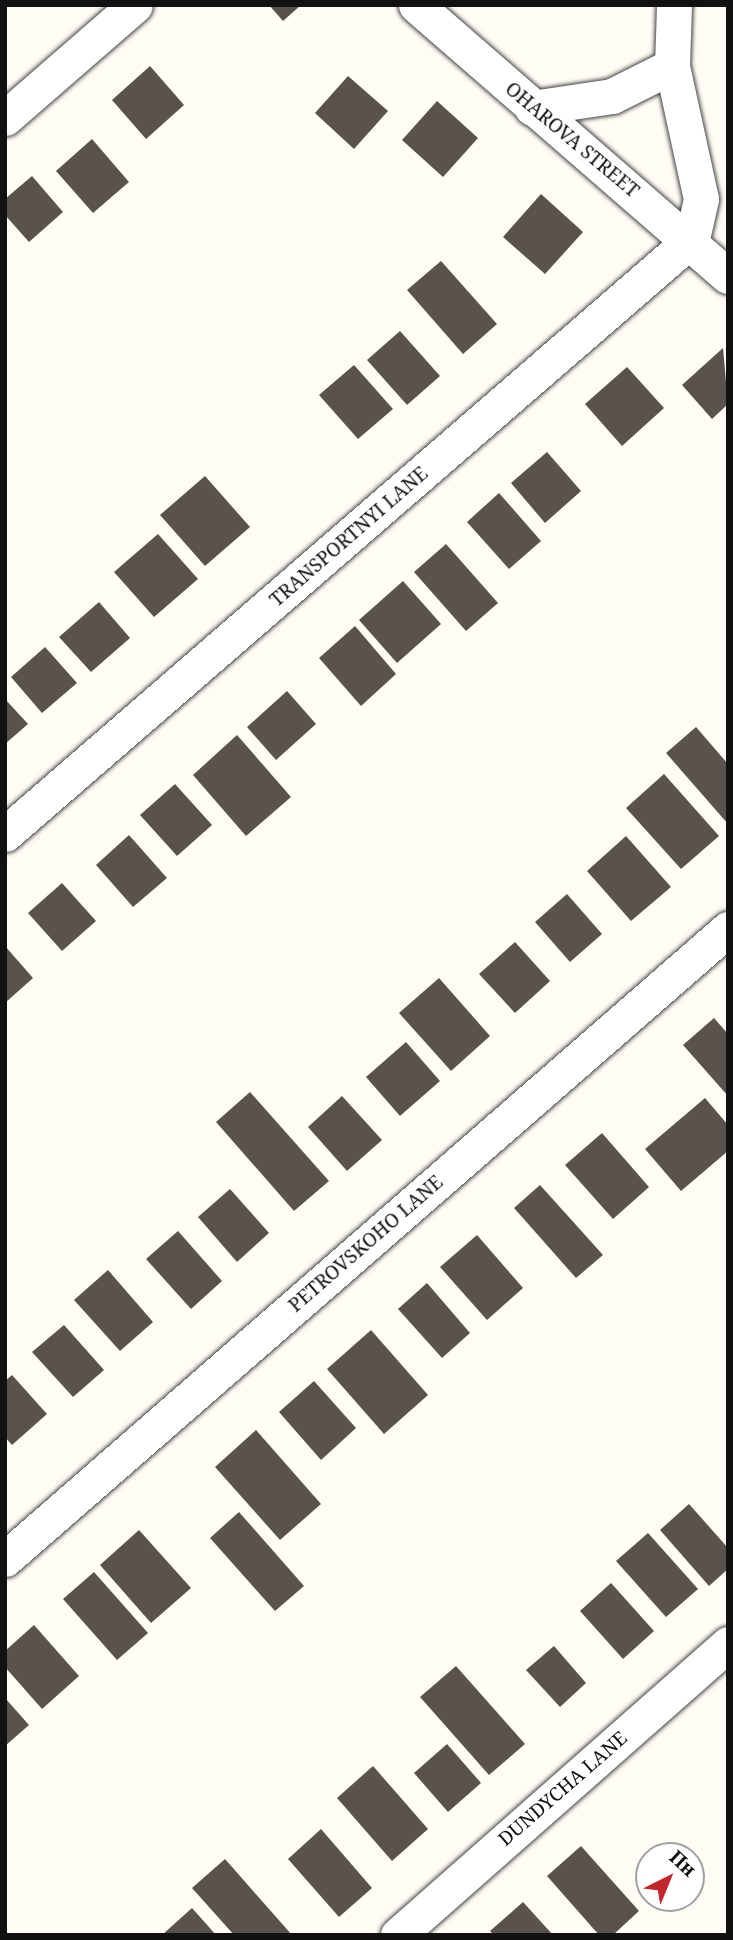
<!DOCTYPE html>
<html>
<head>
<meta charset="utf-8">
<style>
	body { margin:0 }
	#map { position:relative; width:733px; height:1940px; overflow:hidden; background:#fffdf5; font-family:"Noto Serif",serif }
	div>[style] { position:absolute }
	.building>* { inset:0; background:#5a524d }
	.roads { filter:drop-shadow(0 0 2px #444) drop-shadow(0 0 2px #444) }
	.street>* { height:35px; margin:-17.5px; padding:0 17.5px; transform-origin:17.5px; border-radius:17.5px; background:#fff }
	span { translate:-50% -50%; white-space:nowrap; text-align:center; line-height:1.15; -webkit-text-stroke:7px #fff; paint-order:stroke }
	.street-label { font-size:19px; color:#111 }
	.frame { position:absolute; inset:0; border:7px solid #111; pointer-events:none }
	.north { position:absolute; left:635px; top:1842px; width:70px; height:70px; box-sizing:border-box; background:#fff; border:2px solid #a0a0a0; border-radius:50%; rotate:43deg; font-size:19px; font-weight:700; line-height:28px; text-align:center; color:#111 }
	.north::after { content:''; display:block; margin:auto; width:24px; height:32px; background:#c4262e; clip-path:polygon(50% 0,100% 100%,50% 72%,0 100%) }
</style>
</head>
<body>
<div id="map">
	<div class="building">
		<i style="clip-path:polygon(269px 5px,301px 5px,283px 21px)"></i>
		<i style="clip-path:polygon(150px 66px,184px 105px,146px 139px,112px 100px)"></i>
		<i style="clip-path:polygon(348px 76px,388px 111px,354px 149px,315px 113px)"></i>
		<i style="clip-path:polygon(437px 101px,478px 138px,443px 177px,402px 140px)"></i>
		<i style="clip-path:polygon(92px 139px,129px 182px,93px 213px,56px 171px)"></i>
		<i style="clip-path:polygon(32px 176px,63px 212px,29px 242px,5px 215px,5px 199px)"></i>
		<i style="clip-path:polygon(541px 194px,583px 232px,545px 274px,503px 237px)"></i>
		<i style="clip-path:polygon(441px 261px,497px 324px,463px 354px,407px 290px)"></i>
		<i style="clip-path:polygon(400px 331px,440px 376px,407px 405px,367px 360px)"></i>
		<i style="clip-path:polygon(723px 348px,728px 404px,712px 419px,682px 385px)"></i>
		<i style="clip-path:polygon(354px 365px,393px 409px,358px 439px,319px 395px)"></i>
		<i style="clip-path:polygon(627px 367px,664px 408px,622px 446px,585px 404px)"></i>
		<i style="clip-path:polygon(547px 452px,581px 491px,545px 523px,511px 483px)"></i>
		<i style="clip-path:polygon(205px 476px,250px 527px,205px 566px,160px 515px)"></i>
		<i style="clip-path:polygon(499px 493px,541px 541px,509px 569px,467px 522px)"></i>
		<i style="clip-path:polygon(158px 534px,198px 579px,154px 617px,114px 572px)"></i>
		<i style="clip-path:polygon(446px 544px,498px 603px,466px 631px,414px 572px)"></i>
		<i style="clip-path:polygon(403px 581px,441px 624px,397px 663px,359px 620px)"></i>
		<i style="clip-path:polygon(99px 602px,130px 638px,91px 672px,59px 637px)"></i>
		<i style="clip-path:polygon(355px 626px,396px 674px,361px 706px,319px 658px)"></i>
		<i style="clip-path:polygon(45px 647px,77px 683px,42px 713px,11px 677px)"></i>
		<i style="clip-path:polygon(287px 691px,316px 724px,276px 760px,247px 727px)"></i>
		<i style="clip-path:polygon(5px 699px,28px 724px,5px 744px)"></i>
		<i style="clip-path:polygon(696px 727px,728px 764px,728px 824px,666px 753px)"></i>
		<i style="clip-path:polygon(237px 735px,291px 797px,246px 836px,193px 775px)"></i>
		<i style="clip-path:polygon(664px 774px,719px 836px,681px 869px,626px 808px)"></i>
		<i style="clip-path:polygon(175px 784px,212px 825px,177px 856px,140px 815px)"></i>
		<i style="clip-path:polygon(129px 835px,167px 878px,133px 907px,96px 865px)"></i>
		<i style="clip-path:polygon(626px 836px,671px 887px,631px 921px,587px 871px)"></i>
		<i style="clip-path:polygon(62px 883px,96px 921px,62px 951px,28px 913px)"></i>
		<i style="clip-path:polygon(567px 894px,602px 934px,570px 962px,535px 922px)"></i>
		<i style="clip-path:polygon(515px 942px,550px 981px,515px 1013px,479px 974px)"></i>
		<i style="clip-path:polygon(5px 946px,33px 978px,5px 1003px)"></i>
		<i style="clip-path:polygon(439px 978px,490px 1036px,451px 1071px,399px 1013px)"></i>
		<i style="clip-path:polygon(714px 1018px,728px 1034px,728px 1096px,683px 1045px)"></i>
		<i style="clip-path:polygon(406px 1042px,440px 1081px,400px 1116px,366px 1077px)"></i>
		<i style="clip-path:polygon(250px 1092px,329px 1181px,294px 1211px,216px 1122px)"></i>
		<i style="clip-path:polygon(342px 1096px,382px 1140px,347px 1171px,308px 1127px)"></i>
		<i style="clip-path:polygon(705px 1098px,728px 1125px,728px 1151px,681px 1191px,645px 1149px)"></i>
		<i style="clip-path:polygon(602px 1133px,649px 1187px,613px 1219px,565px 1165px)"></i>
		<i style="clip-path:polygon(540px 1185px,603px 1255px,576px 1278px,514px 1208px)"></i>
		<i style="clip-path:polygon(230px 1189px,269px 1233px,237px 1262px,198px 1217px)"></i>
		<i style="clip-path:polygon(178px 1231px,222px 1281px,191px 1309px,146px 1259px)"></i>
		<i style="clip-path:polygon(477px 1235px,523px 1288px,487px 1320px,440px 1267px)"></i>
		<i style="clip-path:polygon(108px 1270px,153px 1322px,120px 1351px,74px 1300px)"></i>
		<i style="clip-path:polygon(427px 1283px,470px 1333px,442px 1358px,398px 1309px)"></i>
		<i style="clip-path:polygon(64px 1325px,104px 1370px,73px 1397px,32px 1352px)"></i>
		<i style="clip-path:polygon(371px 1330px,428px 1395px,384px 1434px,327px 1369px)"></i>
		<i style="clip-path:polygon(12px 1375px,47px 1414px,12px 1445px,5px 1437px,5px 1381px)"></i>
		<i style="clip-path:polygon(314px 1381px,356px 1428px,321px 1460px,279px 1412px)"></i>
		<i style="clip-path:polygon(256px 1430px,321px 1504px,280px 1540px,215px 1467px)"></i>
		<i style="clip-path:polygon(689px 1504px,728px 1548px,728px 1569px,709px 1586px,660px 1530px)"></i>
		<i style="clip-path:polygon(239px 1512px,304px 1586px,275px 1611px,210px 1538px)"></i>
		<i style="clip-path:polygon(139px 1530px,191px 1588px,151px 1623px,100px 1565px)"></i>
		<i style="clip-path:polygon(648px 1533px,698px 1589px,666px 1617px,616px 1561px)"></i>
		<i style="clip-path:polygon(94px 1572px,148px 1633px,117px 1660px,63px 1599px)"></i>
		<i style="clip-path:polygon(611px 1583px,654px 1631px,623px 1659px,580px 1611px)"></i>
		<i style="clip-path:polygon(34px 1625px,79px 1676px,42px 1709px,5px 1667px,5px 1651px)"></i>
		<i style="clip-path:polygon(554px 1646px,586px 1683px,560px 1707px,526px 1670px)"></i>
		<i style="clip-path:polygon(456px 1666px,525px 1744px,489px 1775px,420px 1697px)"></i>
		<i style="clip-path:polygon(5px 1698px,29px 1725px,5px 1746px)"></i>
		<i style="clip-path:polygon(447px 1744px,481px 1783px,448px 1812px,414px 1773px)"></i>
		<i style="clip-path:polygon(373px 1766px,428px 1829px,392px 1861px,337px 1798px)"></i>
		<i style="clip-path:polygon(321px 1829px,372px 1888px,339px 1917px,288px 1859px)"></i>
		<i style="clip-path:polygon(581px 1846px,639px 1911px,613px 1935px,599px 1935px,547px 1876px)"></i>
		<i style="clip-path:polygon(225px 1859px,292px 1935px,234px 1935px,192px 1888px)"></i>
		<i style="clip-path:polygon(523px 1902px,553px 1935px,494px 1935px,490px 1931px)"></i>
		<i style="clip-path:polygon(192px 1908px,216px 1935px,162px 1935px)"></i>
	</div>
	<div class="roads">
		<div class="street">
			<i style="left:416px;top:5px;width:413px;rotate:41deg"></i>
			<i style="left:532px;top:108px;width:81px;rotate:-8.5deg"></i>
			<i style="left:612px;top:96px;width:67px;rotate:-26.6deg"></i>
			<i style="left:672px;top:66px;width:61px;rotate:-88.1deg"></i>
			<i style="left:5px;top:118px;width:172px;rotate:-41deg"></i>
			<i style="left:5px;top:834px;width:909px;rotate:-40.9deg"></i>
			<i style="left:692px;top:239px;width:41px;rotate:-77.3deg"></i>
			<i style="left:701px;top:199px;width:136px;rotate:-102.3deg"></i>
			<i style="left:5px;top:1559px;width:959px;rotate:-41.07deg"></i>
			<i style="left:398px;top:1935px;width:440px;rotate:-41.4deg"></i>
		</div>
	</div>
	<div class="street-label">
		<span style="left:572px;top:140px;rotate:40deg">OHAROVA STREET</span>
		<span style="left:349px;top:537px;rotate:-41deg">TRANSPORTNYI LANE</span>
		<span style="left:366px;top:1244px;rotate:-41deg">PETROVSKOHO LANE</span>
		<span style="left:563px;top:1789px;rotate:-41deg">DUNDYCHA LANE</span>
	</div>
	<div class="frame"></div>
	<div class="north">Пн</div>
</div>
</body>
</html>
